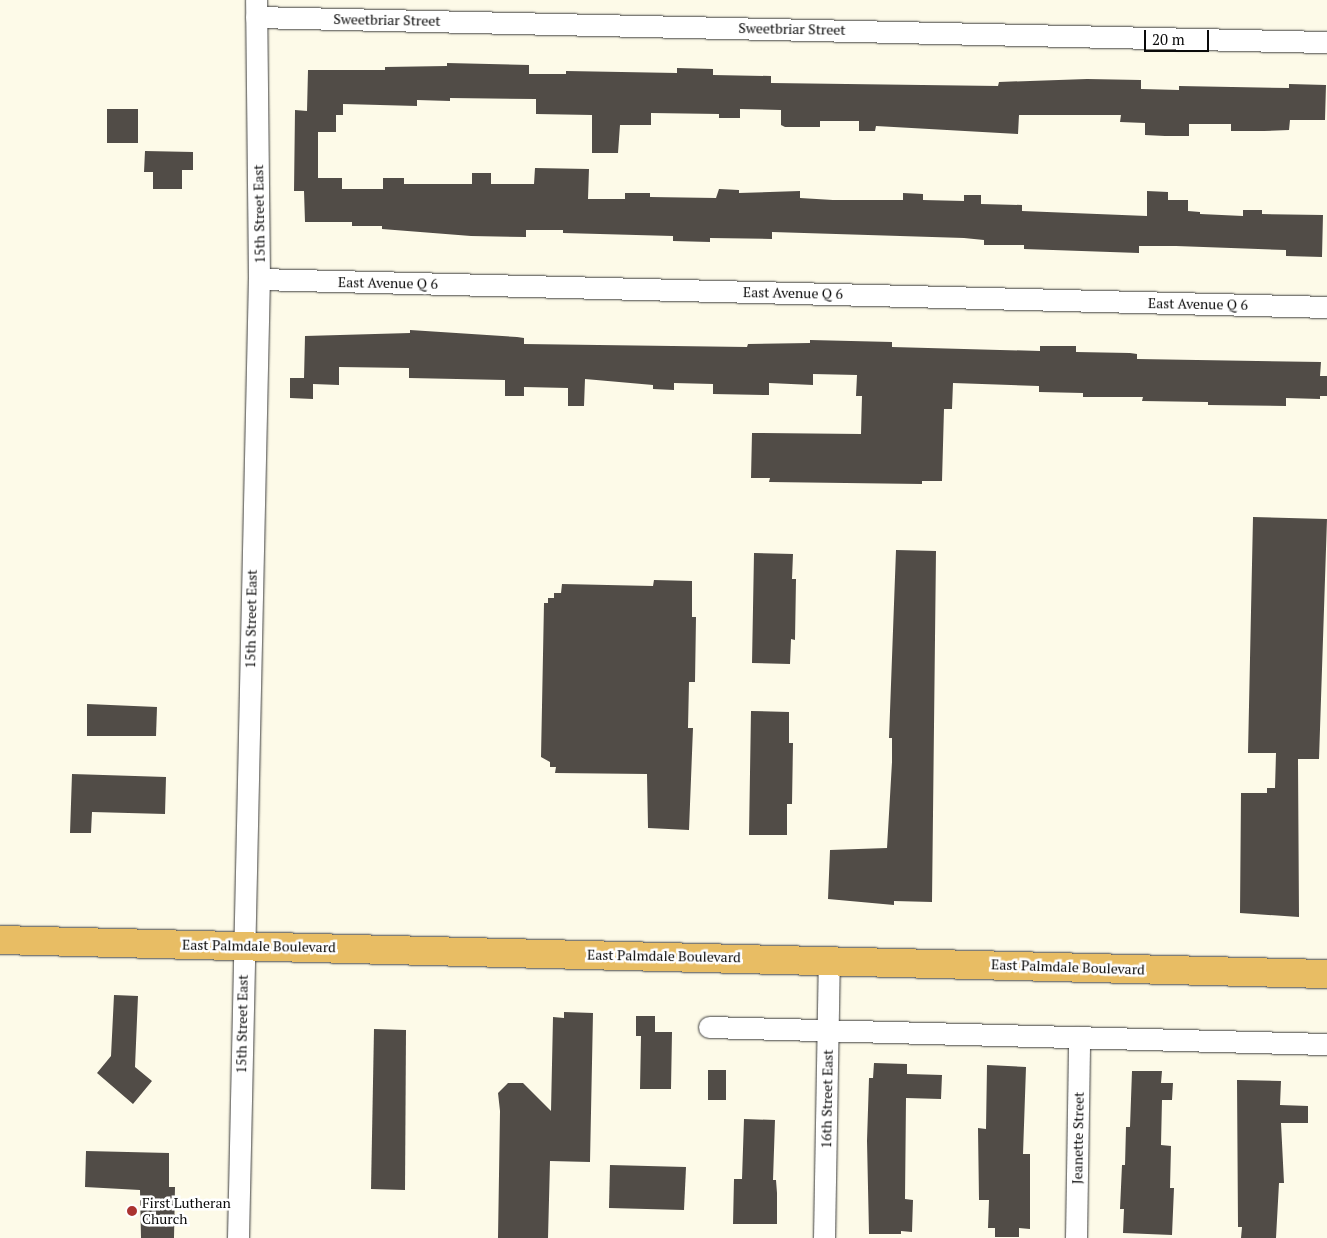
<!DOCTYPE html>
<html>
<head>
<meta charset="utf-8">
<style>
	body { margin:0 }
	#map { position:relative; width:1327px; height:1238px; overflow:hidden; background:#fdfae8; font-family:"PT Serif",serif }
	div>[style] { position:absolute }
	.building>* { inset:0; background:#514c47 }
	.roads { filter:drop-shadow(0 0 1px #3d3d3d) drop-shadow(0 0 1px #3d3d3d) }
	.minor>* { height:21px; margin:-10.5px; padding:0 10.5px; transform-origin:10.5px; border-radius:10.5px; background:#fff }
	.trunk>* { height:28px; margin:-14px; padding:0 14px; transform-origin:14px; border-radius:14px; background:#e8bd64 }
	.dots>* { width:14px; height:14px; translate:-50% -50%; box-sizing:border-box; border:2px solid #fff; border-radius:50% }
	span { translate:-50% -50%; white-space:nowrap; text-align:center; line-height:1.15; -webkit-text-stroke:5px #fff; paint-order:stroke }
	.street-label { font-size:14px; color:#0a0a0a }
	.poi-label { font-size:14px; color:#0a0a0a }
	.left { translate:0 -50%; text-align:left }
	.scale { position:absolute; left:1144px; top:30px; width:65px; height:22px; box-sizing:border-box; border:2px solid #0a0a0a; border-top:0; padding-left:6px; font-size:15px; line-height:18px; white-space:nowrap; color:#0a0a0a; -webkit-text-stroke:4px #fff; paint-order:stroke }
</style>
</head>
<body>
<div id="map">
	<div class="building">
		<i style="clip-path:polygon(447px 63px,529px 65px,529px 74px,566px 74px,566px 71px,677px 73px,677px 68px,713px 69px,713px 75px,771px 76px,771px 83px,998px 86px,999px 82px,1087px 79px,1141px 80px,1141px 89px,1179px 90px,1179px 86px,1289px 88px,1289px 84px,1326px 85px,1325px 120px,1290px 120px,1289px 130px,1264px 131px,1231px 131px,1231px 124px,1189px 124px,1189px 136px,1165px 136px,1145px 135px,1145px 123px,1120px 122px,1121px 115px,1019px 115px,1018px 134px,876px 126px,875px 131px,859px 131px,859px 121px,820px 121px,820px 127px,785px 127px,781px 125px,781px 110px,740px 109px,740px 118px,719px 118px,719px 114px,651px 113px,651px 125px,620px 125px,618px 153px,592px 153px,592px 115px,536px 114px,536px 99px,450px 98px,450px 101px,417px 100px,417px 106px,343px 104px,343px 115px,336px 115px,336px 132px,318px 132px,318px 178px,342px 178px,342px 189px,383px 189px,383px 178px,404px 178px,404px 184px,472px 184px,472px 173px,491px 173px,491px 184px,534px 184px,535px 168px,589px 169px,588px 199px,625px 199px,625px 193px,650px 193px,650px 197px,716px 198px,719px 189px,739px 190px,739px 193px,800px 191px,800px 198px,833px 200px,903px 200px,903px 193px,923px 194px,923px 200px,964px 201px,964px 195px,981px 195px,981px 204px,1022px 205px,1022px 211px,1147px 216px,1147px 191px,1168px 192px,1168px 200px,1188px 200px,1188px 211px,1200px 212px,1200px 214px,1243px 216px,1243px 210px,1262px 210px,1262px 214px,1323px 215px,1322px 257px,1286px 256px,1286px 250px,1176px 246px,1139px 246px,1139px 253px,1024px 249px,1024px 245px,984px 245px,984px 240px,964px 238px,772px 232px,772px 239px,710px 238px,710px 242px,673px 241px,673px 236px,563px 233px,563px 230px,526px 230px,526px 237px,471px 236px,382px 229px,382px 226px,352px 226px,352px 222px,305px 222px,304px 191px,294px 191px,295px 110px,307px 111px,308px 70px,385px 70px,385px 67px,447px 66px)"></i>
		<i style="clip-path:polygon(107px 109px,138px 109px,138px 143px,107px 143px)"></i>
		<i style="clip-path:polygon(145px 151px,193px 152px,193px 170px,182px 170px,182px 189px,153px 189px,153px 172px,144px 172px)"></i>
		<i style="clip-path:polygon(410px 330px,517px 337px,524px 338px,524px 344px,747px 347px,748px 344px,810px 343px,810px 340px,892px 342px,892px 347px,1040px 351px,1040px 346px,1076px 346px,1076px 352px,1130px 353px,1137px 354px,1137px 359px,1321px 362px,1320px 376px,1327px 376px,1327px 396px,1320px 396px,1320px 399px,1286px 398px,1286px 406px,1208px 405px,1208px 402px,1142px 401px,1143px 397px,1083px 397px,1083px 393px,1039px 392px,1039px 386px,953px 383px,952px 409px,944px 409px,942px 481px,922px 481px,922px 484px,769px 482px,770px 478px,751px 478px,752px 433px,861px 434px,862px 396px,856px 396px,857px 375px,813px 374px,813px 385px,769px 383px,769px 395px,713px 394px,713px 384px,674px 383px,674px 390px,653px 389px,653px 385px,585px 379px,584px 406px,568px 406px,568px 388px,524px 387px,524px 396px,505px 396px,505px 380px,409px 378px,409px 368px,339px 367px,339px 385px,313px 384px,313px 399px,290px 398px,290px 378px,304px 378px,305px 336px,410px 333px)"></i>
		<i style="clip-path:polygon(1253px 517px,1327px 519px,1319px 759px,1298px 759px,1299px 917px,1240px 913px,1241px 793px,1267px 793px,1267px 788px,1275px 788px,1276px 753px,1248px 753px)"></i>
		<i style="clip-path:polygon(896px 550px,936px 551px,932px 902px,894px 901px,894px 905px,828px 899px,830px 850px,887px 848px,892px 762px,892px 738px,889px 738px)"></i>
		<i style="clip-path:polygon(754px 553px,793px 554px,792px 579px,796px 579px,795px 640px,791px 639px,790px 664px,752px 663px)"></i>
		<i style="clip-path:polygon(654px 580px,692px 581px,692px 617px,696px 617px,695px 682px,689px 682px,688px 728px,693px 728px,689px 830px,648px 828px,647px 774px,555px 773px,556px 767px,550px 767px,550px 762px,541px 757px,544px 603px,548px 603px,548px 598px,554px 598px,554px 593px,561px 593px,562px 584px,653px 586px)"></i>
		<i style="clip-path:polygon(87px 704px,157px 707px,156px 736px,87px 736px)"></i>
		<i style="clip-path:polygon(751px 711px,789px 712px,789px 743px,793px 743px,792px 804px,787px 804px,787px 835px,749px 835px)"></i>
		<i style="clip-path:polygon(72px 774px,166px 777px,165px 814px,92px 812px,91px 833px,70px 833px)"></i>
		<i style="clip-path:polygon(114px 995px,138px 996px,135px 1067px,152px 1081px,133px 1104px,97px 1073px,111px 1056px)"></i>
		<i style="clip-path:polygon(564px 1012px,593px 1013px,590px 1162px,550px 1161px,548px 1238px,498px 1238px,500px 1111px,498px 1093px,508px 1083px,523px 1083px,551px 1111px,553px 1017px,564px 1018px)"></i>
		<i style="clip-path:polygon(636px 1016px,655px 1016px,655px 1032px,672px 1032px,671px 1089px,640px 1089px,641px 1036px,636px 1036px)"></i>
		<i style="clip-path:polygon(374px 1029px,406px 1030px,405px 1190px,371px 1189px)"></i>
		<i style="clip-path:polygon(874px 1063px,907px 1064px,907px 1074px,942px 1075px,941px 1099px,906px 1098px,905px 1199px,913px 1200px,912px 1232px,901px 1231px,901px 1234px,869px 1234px,867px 1141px,869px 1078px,873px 1078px)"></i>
		<i style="clip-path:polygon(987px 1065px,1026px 1067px,1023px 1154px,1030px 1154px,1030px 1229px,1019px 1228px,1019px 1237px,995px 1237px,995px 1228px,988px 1228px,989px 1200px,979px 1200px,978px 1128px,986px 1129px)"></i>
		<i style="clip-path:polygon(708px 1070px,726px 1070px,726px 1100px,708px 1100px)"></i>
		<i style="clip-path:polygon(1132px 1071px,1162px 1071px,1161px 1083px,1173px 1083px,1172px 1100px,1162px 1100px,1161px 1145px,1171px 1146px,1170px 1188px,1174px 1188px,1172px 1235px,1123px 1233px,1124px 1209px,1120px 1209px,1122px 1165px,1125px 1165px,1126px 1127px,1130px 1127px)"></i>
		<i style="clip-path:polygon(1237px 1080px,1281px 1081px,1280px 1105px,1308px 1106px,1308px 1123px,1281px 1123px,1284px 1183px,1279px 1183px,1276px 1238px,1241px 1238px,1242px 1227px,1238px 1227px)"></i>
		<i style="clip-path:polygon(744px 1119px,775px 1120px,773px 1180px,776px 1180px,777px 1193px,777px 1224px,733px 1224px,734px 1179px,742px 1179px)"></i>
		<i style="clip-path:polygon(86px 1151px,169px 1153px,169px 1187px,175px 1187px,174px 1238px,141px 1238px,140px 1190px,85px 1187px)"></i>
		<i style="clip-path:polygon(610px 1165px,686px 1167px,684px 1210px,609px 1208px)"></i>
	</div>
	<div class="roads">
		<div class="minor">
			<i style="left:256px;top:17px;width:1071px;rotate:1.34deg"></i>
			<i style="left:259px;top:279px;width:1068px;rotate:1.5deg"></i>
			<i style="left:709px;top:1027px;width:618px;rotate:1.58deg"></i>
			<i style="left:238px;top:1238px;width:959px;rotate:-88.75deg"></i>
			<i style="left:259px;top:279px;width:279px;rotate:-90.6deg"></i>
			<i style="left:824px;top:1238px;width:278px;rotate:-89deg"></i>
			<i style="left:1076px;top:1238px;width:201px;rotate:-89.1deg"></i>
		</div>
		<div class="trunk">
			<i style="left:0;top:940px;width:1327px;rotate:1.47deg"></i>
		</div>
	</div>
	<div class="dots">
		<i style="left:132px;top:1211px;background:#ab3330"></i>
	</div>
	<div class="street-label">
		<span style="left:387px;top:20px;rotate:1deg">Sweetbriar Street</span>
		<span style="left:792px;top:29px;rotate:1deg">Sweetbriar Street</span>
		<span style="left:259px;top:214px;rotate:-91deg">15th Street East</span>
		<span style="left:388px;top:283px;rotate:1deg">East Avenue Q 6</span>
		<span style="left:793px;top:293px;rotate:1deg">East Avenue Q 6</span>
		<span style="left:1198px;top:304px;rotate:1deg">East Avenue Q 6</span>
		<span style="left:251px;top:619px;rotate:-89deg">15th Street East</span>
		<span style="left:259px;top:946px;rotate:1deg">East Palmdale Boulevard</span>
		<span style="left:664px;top:956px;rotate:1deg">East Palmdale Boulevard</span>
		<span style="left:1068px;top:967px;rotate:2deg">East Palmdale Boulevard</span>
		<span style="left:242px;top:1024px;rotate:-89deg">15th Street East</span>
		<span style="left:827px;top:1099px;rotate:-89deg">16th Street East</span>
		<span style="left:1078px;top:1138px;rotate:-89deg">Jeanette Street</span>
	</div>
	<div class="poi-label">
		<span class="left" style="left:142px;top:1211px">First Lutheran<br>Church</span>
	</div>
	<div class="scale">20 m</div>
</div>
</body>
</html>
